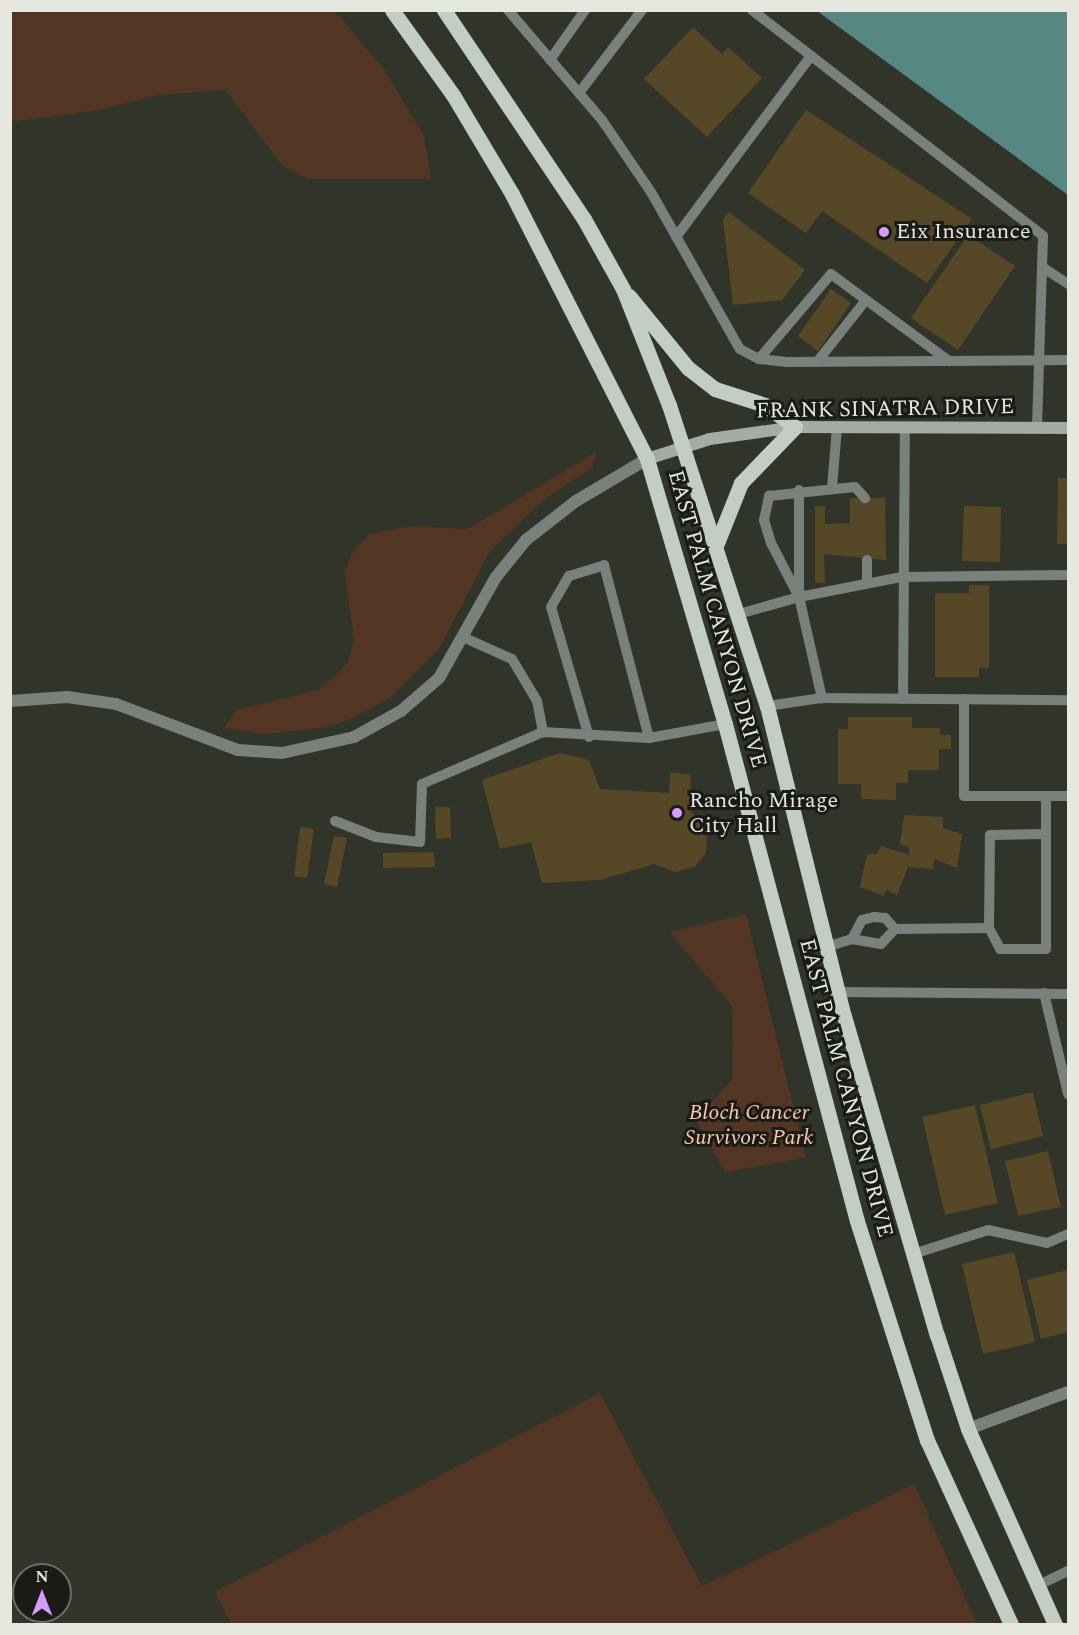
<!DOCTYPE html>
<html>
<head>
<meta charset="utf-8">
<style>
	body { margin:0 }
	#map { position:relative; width:1079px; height:1635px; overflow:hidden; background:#313428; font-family:Spectral,serif }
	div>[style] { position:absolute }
	.green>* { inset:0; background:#533523 }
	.water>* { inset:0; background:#568783 }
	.building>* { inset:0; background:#564826 }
	.lane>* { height:10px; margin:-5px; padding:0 5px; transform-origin:5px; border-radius:5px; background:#7a807c }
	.street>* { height:12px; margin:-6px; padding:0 6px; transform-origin:6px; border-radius:6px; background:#7a807c }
	.secondary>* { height:12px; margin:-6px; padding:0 6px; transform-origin:6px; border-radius:6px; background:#a3aca5 }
	.primary>* { height:15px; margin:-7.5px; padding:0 7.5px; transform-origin:7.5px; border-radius:7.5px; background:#c2cec5 }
	.dots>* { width:16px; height:16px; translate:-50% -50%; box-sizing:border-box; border:3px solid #1a1b16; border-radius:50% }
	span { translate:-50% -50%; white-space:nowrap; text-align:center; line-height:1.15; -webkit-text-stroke:6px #1a1b16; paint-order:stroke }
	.poi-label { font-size:22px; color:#e6e8e0 }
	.left { translate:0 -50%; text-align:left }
	.street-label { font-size:22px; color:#e6e8e0 }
	.park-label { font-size:22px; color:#f9c9ad; font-style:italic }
	.frame { position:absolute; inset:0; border:12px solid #e6e8e0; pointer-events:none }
	.north { position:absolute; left:12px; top:1563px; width:60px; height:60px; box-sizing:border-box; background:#1a1b16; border:2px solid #6c6d67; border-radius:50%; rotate:0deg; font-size:16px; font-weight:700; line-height:24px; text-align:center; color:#e6e8e0 }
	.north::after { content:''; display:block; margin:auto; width:21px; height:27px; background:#d49cfb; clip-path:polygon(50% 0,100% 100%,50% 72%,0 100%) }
</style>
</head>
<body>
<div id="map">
	<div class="green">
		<i style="clip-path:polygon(10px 11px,335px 11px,386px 72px,424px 136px,431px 179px,308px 179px,282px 165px,226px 90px,156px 95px,100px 110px,11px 122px)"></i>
		<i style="clip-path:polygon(596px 452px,593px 467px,543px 500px,490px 551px,439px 649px,390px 698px,347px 721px,321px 728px,264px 734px,224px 728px,236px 710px,318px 690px,347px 664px,354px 641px,345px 572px,352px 553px,369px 534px,412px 526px,468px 529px)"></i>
		<i style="clip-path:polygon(746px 914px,806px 1158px,725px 1172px,696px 1120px,733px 1079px,732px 1006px,670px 932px)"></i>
		<i style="clip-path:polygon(600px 1393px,702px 1586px,914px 1484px,977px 1624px,231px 1624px,215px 1592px)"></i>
	</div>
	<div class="water">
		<i style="clip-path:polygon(817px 11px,1068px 11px,1068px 195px)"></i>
	</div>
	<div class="building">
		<i style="clip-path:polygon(693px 27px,722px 54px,728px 47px,762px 78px,707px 137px,644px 79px)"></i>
		<i style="clip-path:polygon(806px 110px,972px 219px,927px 283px,822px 211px,806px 233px,748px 193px)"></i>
		<i style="clip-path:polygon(729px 212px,805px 270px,782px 300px,733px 305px,723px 219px)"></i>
		<i style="clip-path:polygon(968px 235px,1015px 266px,958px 350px,911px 318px)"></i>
		<i style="clip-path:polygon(831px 289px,851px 303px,818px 351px,798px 336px)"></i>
		<i style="clip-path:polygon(1058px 478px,1068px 478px,1068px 544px,1057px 544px)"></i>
		<i style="clip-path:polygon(850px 498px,885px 498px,886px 560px,824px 554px,825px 583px,815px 583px,815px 506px,825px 506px,825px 524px,850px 523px)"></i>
		<i style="clip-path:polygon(964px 506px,1001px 507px,1000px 562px,962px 561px)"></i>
		<i style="clip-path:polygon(969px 585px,989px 585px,989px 668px,979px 668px,979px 677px,935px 677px,935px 593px,969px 593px)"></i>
		<i style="clip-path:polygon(848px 717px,912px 717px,912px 728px,940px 728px,940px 735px,951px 735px,951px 749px,939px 749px,939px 770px,908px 770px,908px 783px,896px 783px,896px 800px,861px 799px,861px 784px,838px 784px,838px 729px,848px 729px)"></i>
		<i style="clip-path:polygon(560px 753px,589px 760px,600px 789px,669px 793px,670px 772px,691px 775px,689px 808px,707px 833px,706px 853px,694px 867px,675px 872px,654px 864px,600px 880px,542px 883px,531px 842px,500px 849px,482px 780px)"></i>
		<i style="clip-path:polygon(435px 807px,450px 807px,451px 838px,436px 839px)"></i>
		<i style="clip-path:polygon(904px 815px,943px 817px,943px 828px,962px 834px,957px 868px,934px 859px,933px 869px,908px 867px,897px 895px,886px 890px,884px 896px,860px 887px,867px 854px,877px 854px,881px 846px,909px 855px,909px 847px,900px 844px)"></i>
		<i style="clip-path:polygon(300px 827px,314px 829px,307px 878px,294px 876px)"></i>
		<i style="clip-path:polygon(334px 836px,347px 838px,337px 887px,324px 884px)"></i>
		<i style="clip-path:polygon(434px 852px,435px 867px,383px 868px,383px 853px)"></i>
		<i style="clip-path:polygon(1033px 1092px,1043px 1136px,991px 1149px,980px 1105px)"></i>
		<i style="clip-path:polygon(975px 1105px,998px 1203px,945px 1215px,922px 1117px)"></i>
		<i style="clip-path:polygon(1048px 1151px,1061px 1207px,1018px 1216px,1005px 1161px)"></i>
		<i style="clip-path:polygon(1014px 1252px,1035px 1342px,983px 1354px,962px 1264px)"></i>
		<i style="clip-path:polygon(1068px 1270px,1068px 1332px,1041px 1339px,1027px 1280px)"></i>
	</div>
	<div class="lane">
		<i style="left:508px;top:10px;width:145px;rotate:49.5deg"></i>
		<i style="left:602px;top:120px;width:87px;rotate:55.8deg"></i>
		<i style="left:651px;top:192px;width:180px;rotate:60.5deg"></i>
		<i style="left:740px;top:349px;width:21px;rotate:28deg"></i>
		<i style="left:759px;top:359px;width:28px;rotate:6deg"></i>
		<i style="left:787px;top:362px;width:281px;rotate:-0.4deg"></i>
		<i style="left:752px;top:10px;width:368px;rotate:37.8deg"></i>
		<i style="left:1043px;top:236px;width:192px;rotate:91.8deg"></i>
		<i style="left:550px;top:60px;width:61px;rotate:-55deg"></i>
		<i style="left:579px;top:93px;width:104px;rotate:-52.8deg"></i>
		<i style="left:676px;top:237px;width:226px;rotate:-53.3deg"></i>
		<i style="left:1042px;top:267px;width:31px;rotate:33deg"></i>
		<i style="left:759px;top:359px;width:111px;rotate:-49.7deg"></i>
		<i style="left:831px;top:274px;width:147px;rotate:36.4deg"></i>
		<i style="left:817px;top:362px;width:79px;rotate:-51.7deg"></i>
		<i style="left:832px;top:488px;width:61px;rotate:-85.3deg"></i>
		<i style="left:799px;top:490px;width:107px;rotate:90deg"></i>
		<i style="left:867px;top:560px;width:22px;rotate:90deg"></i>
		<i style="left:799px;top:597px;width:105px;rotate:-11deg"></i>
		<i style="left:902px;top:577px;width:166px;rotate:-0.7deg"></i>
		<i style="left:799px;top:597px;width:61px;rotate:-117.4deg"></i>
		<i style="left:771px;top:543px;width:24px;rotate:-107deg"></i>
		<i style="left:764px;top:520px;width:25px;rotate:-78deg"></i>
		<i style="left:769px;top:496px;width:86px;rotate:-6deg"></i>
		<i style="left:855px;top:487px;width:15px;rotate:48deg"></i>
		<i style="left:739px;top:614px;width:62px;rotate:-15.8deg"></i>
		<i style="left:799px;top:597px;width:104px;rotate:77.2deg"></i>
		<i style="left:465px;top:638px;width:51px;rotate:24.1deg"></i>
		<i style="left:512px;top:659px;width:49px;rotate:59.2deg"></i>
		<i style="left:537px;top:701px;width:32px;rotate:79deg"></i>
		<i style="left:543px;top:732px;width:106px;rotate:3.2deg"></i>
		<i style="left:649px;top:738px;width:77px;rotate:-10.4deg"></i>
		<i style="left:903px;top:699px;width:272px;rotate:-89.6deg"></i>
		<i style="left:964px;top:699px;width:97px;rotate:90deg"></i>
		<i style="left:964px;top:796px;width:104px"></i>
		<i style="left:767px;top:706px;width:56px;rotate:-8.3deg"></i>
		<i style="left:822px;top:698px;width:246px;rotate:0.5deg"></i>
		<i style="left:589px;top:737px;width:135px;rotate:-106.3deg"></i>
		<i style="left:551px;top:607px;width:36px;rotate:-60deg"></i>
		<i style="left:569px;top:576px;width:37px;rotate:-17deg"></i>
		<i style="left:604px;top:565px;width:179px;rotate:75.4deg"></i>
		<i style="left:335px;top:821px;width:44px;rotate:21.3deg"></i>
		<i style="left:376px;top:837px;width:44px;rotate:6.5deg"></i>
		<i style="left:420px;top:842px;width:58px;rotate:-88deg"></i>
		<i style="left:422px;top:784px;width:132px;rotate:-23.3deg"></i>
		<i style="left:989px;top:928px;width:24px;rotate:62deg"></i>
		<i style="left:1000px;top:949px;width:46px"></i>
		<i style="left:1046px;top:949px;width:115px;rotate:-90deg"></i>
		<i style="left:895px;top:929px;width:94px;rotate:-0.6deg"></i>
		<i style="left:989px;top:928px;width:93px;rotate:-89.4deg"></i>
		<i style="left:990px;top:835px;width:56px;rotate:-1deg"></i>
		<i style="left:1046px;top:834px;width:38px;rotate:-90deg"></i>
		<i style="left:826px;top:947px;width:27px;rotate:-17deg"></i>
		<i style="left:852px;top:939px;width:29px;rotate:10deg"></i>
		<i style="left:881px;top:944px;width:21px;rotate:-47deg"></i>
		<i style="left:895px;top:929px;width:15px;rotate:-132deg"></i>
		<i style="left:885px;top:918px;width:11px;rotate:-175deg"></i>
		<i style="left:874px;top:917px;width:12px;rotate:166deg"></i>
		<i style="left:862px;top:920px;width:21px;rotate:118deg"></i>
		<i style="left:837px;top:992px;width:231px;rotate:0.5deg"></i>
		<i style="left:1044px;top:993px;width:104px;rotate:76.6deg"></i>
		<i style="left:913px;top:1254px;width:79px;rotate:-17.7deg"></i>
		<i style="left:988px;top:1230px;width:60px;rotate:12.4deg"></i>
		<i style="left:1047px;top:1243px;width:23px;rotate:-23deg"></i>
		<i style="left:1037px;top:1586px;width:34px;rotate:-26deg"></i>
	</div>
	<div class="street">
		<i style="left:10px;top:701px;width:57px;rotate:-4deg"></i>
		<i style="left:67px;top:697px;width:49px;rotate:8.1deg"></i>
		<i style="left:116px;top:704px;width:130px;rotate:20.7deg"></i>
		<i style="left:238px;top:750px;width:44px;rotate:3.9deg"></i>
		<i style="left:282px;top:753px;width:74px;rotate:-12.5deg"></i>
		<i style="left:354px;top:737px;width:54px;rotate:-29deg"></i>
		<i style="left:401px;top:711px;width:50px;rotate:-41deg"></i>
		<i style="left:439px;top:678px;width:116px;rotate:-60.6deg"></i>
		<i style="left:496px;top:577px;width:48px;rotate:-51deg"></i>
		<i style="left:526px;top:540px;width:63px;rotate:-38deg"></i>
		<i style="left:576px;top:501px;width:82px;rotate:-30.6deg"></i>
		<i style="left:968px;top:1429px;width:107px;rotate:-20.3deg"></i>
	</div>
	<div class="secondary">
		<i style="left:647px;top:459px;width:66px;rotate:-17.6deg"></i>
		<i style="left:710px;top:439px;width:86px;rotate:-8deg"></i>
		<i style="left:795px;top:427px;width:273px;rotate:0.2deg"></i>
	</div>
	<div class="primary">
		<i style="left:392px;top:10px;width:105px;rotate:54.3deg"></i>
		<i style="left:453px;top:95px;width:115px;rotate:59.2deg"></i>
		<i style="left:512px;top:194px;width:297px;rotate:63deg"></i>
		<i style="left:647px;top:459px;width:276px;rotate:73.6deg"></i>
		<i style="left:725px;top:724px;width:514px;rotate:75.13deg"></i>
		<i style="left:857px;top:1221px;width:230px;rotate:72.3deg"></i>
		<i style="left:927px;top:1440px;width:202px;rotate:65.5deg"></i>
		<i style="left:444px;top:10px;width:252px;rotate:56.2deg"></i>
		<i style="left:584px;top:219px;width:80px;rotate:60.9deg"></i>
		<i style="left:623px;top:289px;width:125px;rotate:68.4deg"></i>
		<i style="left:669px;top:405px;width:317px;rotate:72deg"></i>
		<i style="left:767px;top:706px;width:312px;rotate:76.1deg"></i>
		<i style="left:842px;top:1009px;width:340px;rotate:73.8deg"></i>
		<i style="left:937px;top:1335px;width:99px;rotate:71.7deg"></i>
		<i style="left:968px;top:1429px;width:214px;rotate:66deg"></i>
		<i style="left:629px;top:296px;width:93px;rotate:50.7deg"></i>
		<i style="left:688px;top:368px;width:34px;rotate:38deg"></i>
		<i style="left:715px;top:389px;width:52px;rotate:17.7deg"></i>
		<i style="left:765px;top:405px;width:37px;rotate:36deg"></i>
		<i style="left:795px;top:427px;width:78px;rotate:134deg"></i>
		<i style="left:741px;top:483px;width:65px;rotate:111.8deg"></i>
	</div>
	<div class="dots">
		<i style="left:884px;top:232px;background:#d49cfb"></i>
		<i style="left:677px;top:813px;background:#d49cfb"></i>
	</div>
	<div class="poi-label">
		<span class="left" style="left:896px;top:232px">Eix Insurance</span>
		<span class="left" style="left:689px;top:813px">Rancho Mirage<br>City Hall</span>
	</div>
	<div class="street-label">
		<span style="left:885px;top:409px;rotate:-1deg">FRANK SINATRA DRIVE</span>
		<span style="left:717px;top:619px;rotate:74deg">EAST PALM CANYON DRIVE</span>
		<span style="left:846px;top:1088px;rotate:75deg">EAST PALM CANYON DRIVE</span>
	</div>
	<div class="park-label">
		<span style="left:749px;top:1125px">Bloch Cancer<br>Survivors Park</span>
	</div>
	<div class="frame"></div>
	<div class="north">N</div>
</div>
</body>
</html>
